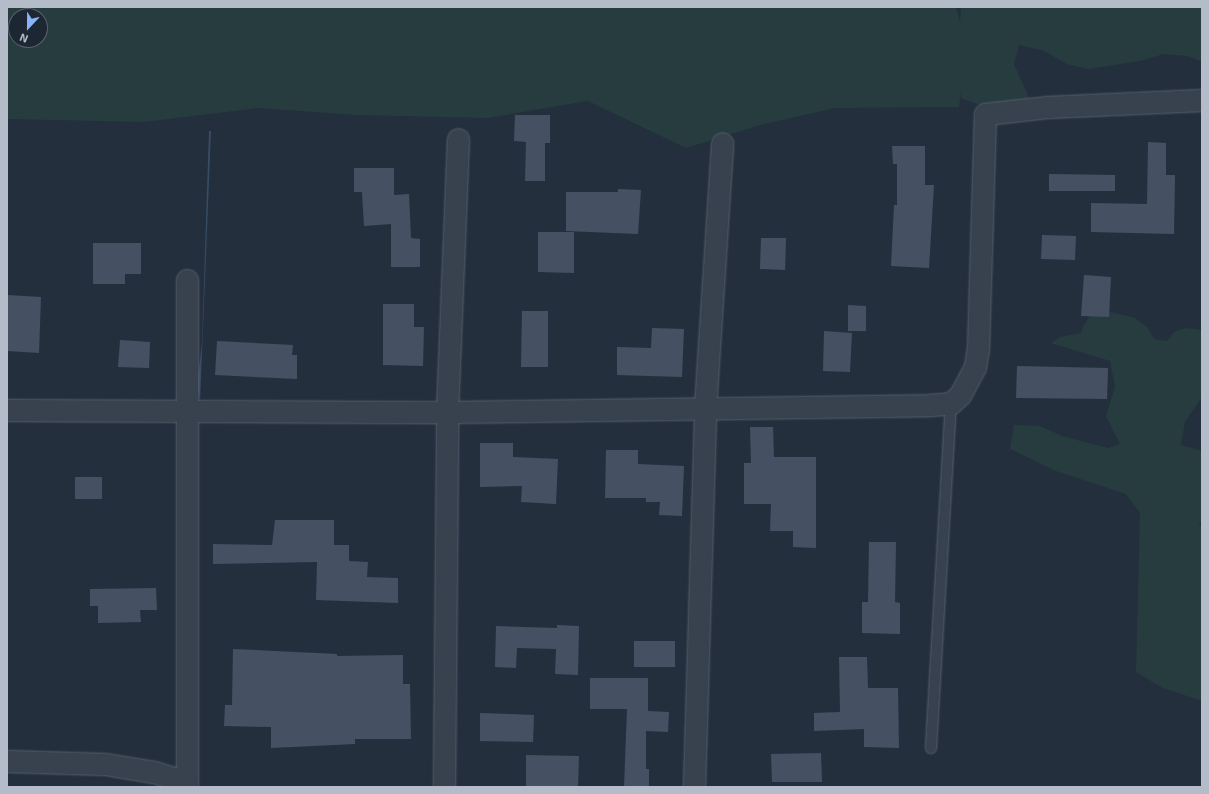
<!DOCTYPE html>
<html>
<head>
<meta charset="utf-8">
<style>
	body { margin:0 }
	#map { position:relative; width:1209px; height:794px; overflow:hidden; background:#242f3e; font-family:"Exo 2",sans-serif }
	div>[style] { position:absolute }
	.green>* { inset:0; background:#263c3f }
	.water>* { inset:0; background:#394c67 }
	.building>* { inset:0; background:#455162 }
	.roads { filter:drop-shadow(0 0 1px #565f6c) drop-shadow(0 0 1px #565f6c) }
	.lane>* { height:10px; margin:-5px; padding:0 5px; transform-origin:5px; border-radius:5px; background:#38414e }
	.street>* { height:21px; margin:-10.5px; padding:0 10.5px; transform-origin:10.5px; border-radius:10.5px; background:#38414e }
	span { translate:-50% -50%; white-space:nowrap; text-align:center; line-height:1.15; -webkit-text-stroke:3px #1d2633; paint-order:stroke }
	.frame { position:absolute; inset:0; border:8px solid #b4bcc9; pointer-events:none }
	.north { position:absolute; left:8px; top:8px; width:40px; height:40px; box-sizing:border-box; background:#1d2633; border:1px solid #59626f; border-radius:50%; rotate:202deg; font-size:11px; font-weight:700; line-height:16px; text-align:center; color:#b4bcc9 }
	.north::after { content:''; display:block; margin:auto; width:14px; height:18px; background:#8ab4f8; clip-path:polygon(50% 0,100% 100%,50% 72%,0 100%) }
</style>
</head>
<body>
<div id="map">
	<div class="green">
		<i style="clip-path:polygon(evenodd,7px 7px,956px 7px,960px 22px,961px 7px,1202px 7px,1202px 62px,1188px 56px,1164px 54px,1140px 61px,1088px 69px,1067px 64px,1044px 51px,1019px 45px,1014px 64px,1030px 100px,983px 106px,961px 98px,961px 91px,959px 107px,835px 108px,764px 124px,686px 148px,588px 101px,487px 118px,356px 115px,258px 108px,144px 122px,7px 119px,7px 7px,16px 16px,40px 16px,40px 40px,16px 40px,16px 16px)"></i>
		<i style="clip-path:polygon(1106px 311px,1135px 318px,1148px 328px,1154px 339px,1167px 341px,1174px 332px,1185px 328px,1202px 330px,1202px 397px,1185px 422px,1181px 445px,1202px 451px,1202px 518px,1199px 524px,1202px 528px,1202px 701px,1163px 688px,1136px 672px,1140px 513px,1126px 494px,1056px 471px,1010px 449px,1014px 425px,1040px 426px,1062px 436px,1108px 448px,1120px 444px,1106px 416px,1115px 387px,1110px 361px,1051px 343px,1060px 337px,1081px 333px,1083px 326px,1091px 315px)"></i>
	</div>
	<div class="water">
		<i style="clip-path:polygon(209px 131px,211px 131px,200px 401px,197px 385px,202px 343px)"></i>
	</div>
	<div class="building">
		<i style="clip-path:polygon(515px 115px,550px 115px,550px 143px,545px 143px,545px 181px,525px 181px,526px 142px,514px 141px)"></i>
		<i style="clip-path:polygon(1148px 142px,1166px 143px,1166px 175px,1175px 175px,1174px 234px,1091px 232px,1091px 203px,1147px 204px)"></i>
		<i style="clip-path:polygon(892px 146px,925px 146px,925px 185px,934px 185px,929px 268px,891px 266px,894px 205px,897px 205px,897px 164px,893px 164px)"></i>
		<i style="clip-path:polygon(354px 168px,394px 168px,394px 195px,409px 194px,411px 238px,420px 239px,420px 267px,391px 267px,391px 224px,364px 226px,362px 192px,354px 192px)"></i>
		<i style="clip-path:polygon(1049px 174px,1115px 175px,1115px 191px,1049px 191px)"></i>
		<i style="clip-path:polygon(618px 189px,641px 190px,638px 234px,566px 231px,566px 192px,618px 192px)"></i>
		<i style="clip-path:polygon(538px 232px,574px 232px,574px 273px,538px 272px)"></i>
		<i style="clip-path:polygon(1042px 235px,1076px 236px,1075px 260px,1041px 259px)"></i>
		<i style="clip-path:polygon(761px 238px,786px 238px,785px 270px,760px 269px)"></i>
		<i style="clip-path:polygon(93px 243px,141px 243px,141px 274px,125px 274px,125px 284px,93px 284px)"></i>
		<i style="clip-path:polygon(1084px 275px,1111px 277px,1109px 317px,1081px 316px)"></i>
		<i style="clip-path:polygon(7px 295px,41px 297px,39px 353px,7px 351px)"></i>
		<i style="clip-path:polygon(383px 304px,414px 304px,414px 327px,424px 327px,423px 366px,383px 365px)"></i>
		<i style="clip-path:polygon(848px 305px,866px 306px,866px 331px,848px 331px)"></i>
		<i style="clip-path:polygon(522px 311px,548px 311px,548px 367px,521px 367px)"></i>
		<i style="clip-path:polygon(652px 328px,684px 329px,682px 377px,617px 375px,617px 347px,651px 348px)"></i>
		<i style="clip-path:polygon(824px 331px,852px 333px,850px 372px,823px 371px)"></i>
		<i style="clip-path:polygon(120px 340px,150px 342px,149px 368px,118px 367px)"></i>
		<i style="clip-path:polygon(217px 341px,293px 345px,292px 355px,297px 355px,297px 379px,215px 375px)"></i>
		<i style="clip-path:polygon(1017px 366px,1108px 368px,1107px 399px,1016px 398px)"></i>
		<i style="clip-path:polygon(750px 427px,773px 427px,774px 457px,816px 457px,816px 548px,793px 547px,793px 531px,770px 531px,771px 504px,744px 504px,744px 463px,751px 463px)"></i>
		<i style="clip-path:polygon(480px 443px,513px 443px,513px 457px,558px 459px,556px 504px,521px 502px,522px 486px,480px 487px)"></i>
		<i style="clip-path:polygon(606px 450px,638px 450px,638px 464px,684px 466px,682px 516px,659px 515px,660px 502px,646px 502px,646px 498px,605px 498px)"></i>
		<i style="clip-path:polygon(75px 477px,102px 477px,102px 499px,75px 499px)"></i>
		<i style="clip-path:polygon(275px 520px,334px 520px,334px 545px,349px 545px,349px 561px,368px 562px,367px 577px,398px 578px,398px 603px,316px 600px,317px 562px,213px 564px,213px 544px,272px 545px)"></i>
		<i style="clip-path:polygon(869px 542px,896px 542px,895px 602px,900px 603px,900px 634px,862px 633px,862px 602px,868px 602px)"></i>
		<i style="clip-path:polygon(156px 588px,157px 610px,140px 610px,141px 622px,98px 623px,98px 606px,90px 606px,90px 589px)"></i>
		<i style="clip-path:polygon(557px 625px,579px 626px,578px 675px,555px 674px,556px 649px,517px 648px,516px 668px,495px 667px,496px 626px,557px 628px)"></i>
		<i style="clip-path:polygon(634px 641px,675px 641px,675px 667px,634px 667px)"></i>
		<i style="clip-path:polygon(233px 649px,337px 654px,337px 656px,403px 655px,403px 684px,410px 684px,411px 739px,355px 739px,355px 744px,271px 748px,271px 727px,224px 726px,225px 705px,232px 705px)"></i>
		<i style="clip-path:polygon(839px 657px,867px 657px,868px 688px,898px 688px,899px 748px,864px 747px,864px 729px,814px 731px,814px 713px,840px 712px)"></i>
		<i style="clip-path:polygon(590px 678px,648px 678px,648px 711px,669px 712px,668px 732px,646px 731px,646px 769px,649px 769px,649px 787px,624px 787px,627px 709px,590px 709px)"></i>
		<i style="clip-path:polygon(480px 713px,534px 715px,533px 742px,480px 741px)"></i>
		<i style="clip-path:polygon(821px 753px,822px 782px,772px 782px,771px 754px)"></i>
		<i style="clip-path:polygon(526px 755px,579px 756px,578px 787px,526px 787px)"></i>
	</div>
	<div class="roads">
		<div class="lane">
			<i style="left:931px;top:748px;width:346px;rotate:-86.7deg"></i>
		</div>
		<div class="street">
			<i style="left:187px;top:280px;width:507px;rotate:90deg"></i>
			<i style="left:7px;top:410px;width:440px;rotate:0.3deg"></i>
			<i style="left:447px;top:412px;width:483px;rotate:-0.8deg"></i>
			<i style="left:930px;top:405px;width:21px;rotate:-5deg"></i>
			<i style="left:951px;top:403px;width:12px;rotate:-42deg"></i>
			<i style="left:960px;top:395px;width:32px;rotate:-62deg"></i>
			<i style="left:975px;top:367px;width:18px;rotate:-81deg"></i>
			<i style="left:978px;top:349px;width:235px;rotate:-88.3deg"></i>
			<i style="left:985px;top:114px;width:62px;rotate:-6.4deg"></i>
			<i style="left:1047px;top:107px;width:155px;rotate:-2.6deg"></i>
			<i style="left:7px;top:761px;width:98px;rotate:1.8deg"></i>
			<i style="left:105px;top:764px;width:50px;rotate:9.3deg"></i>
			<i style="left:154px;top:772px;width:34px;rotate:17deg"></i>
			<i style="left:444px;top:787px;width:375px;rotate:-89.5deg"></i>
			<i style="left:447px;top:412px;width:273px;rotate:-87.7deg"></i>
			<i style="left:694px;top:787px;width:379px;rotate:-88.3deg"></i>
			<i style="left:705px;top:408px;width:265px;rotate:-86.3deg"></i>
		</div>
	</div>
	<div class="frame"></div>
	<div class="north">N</div>
</div>
</body>
</html>
